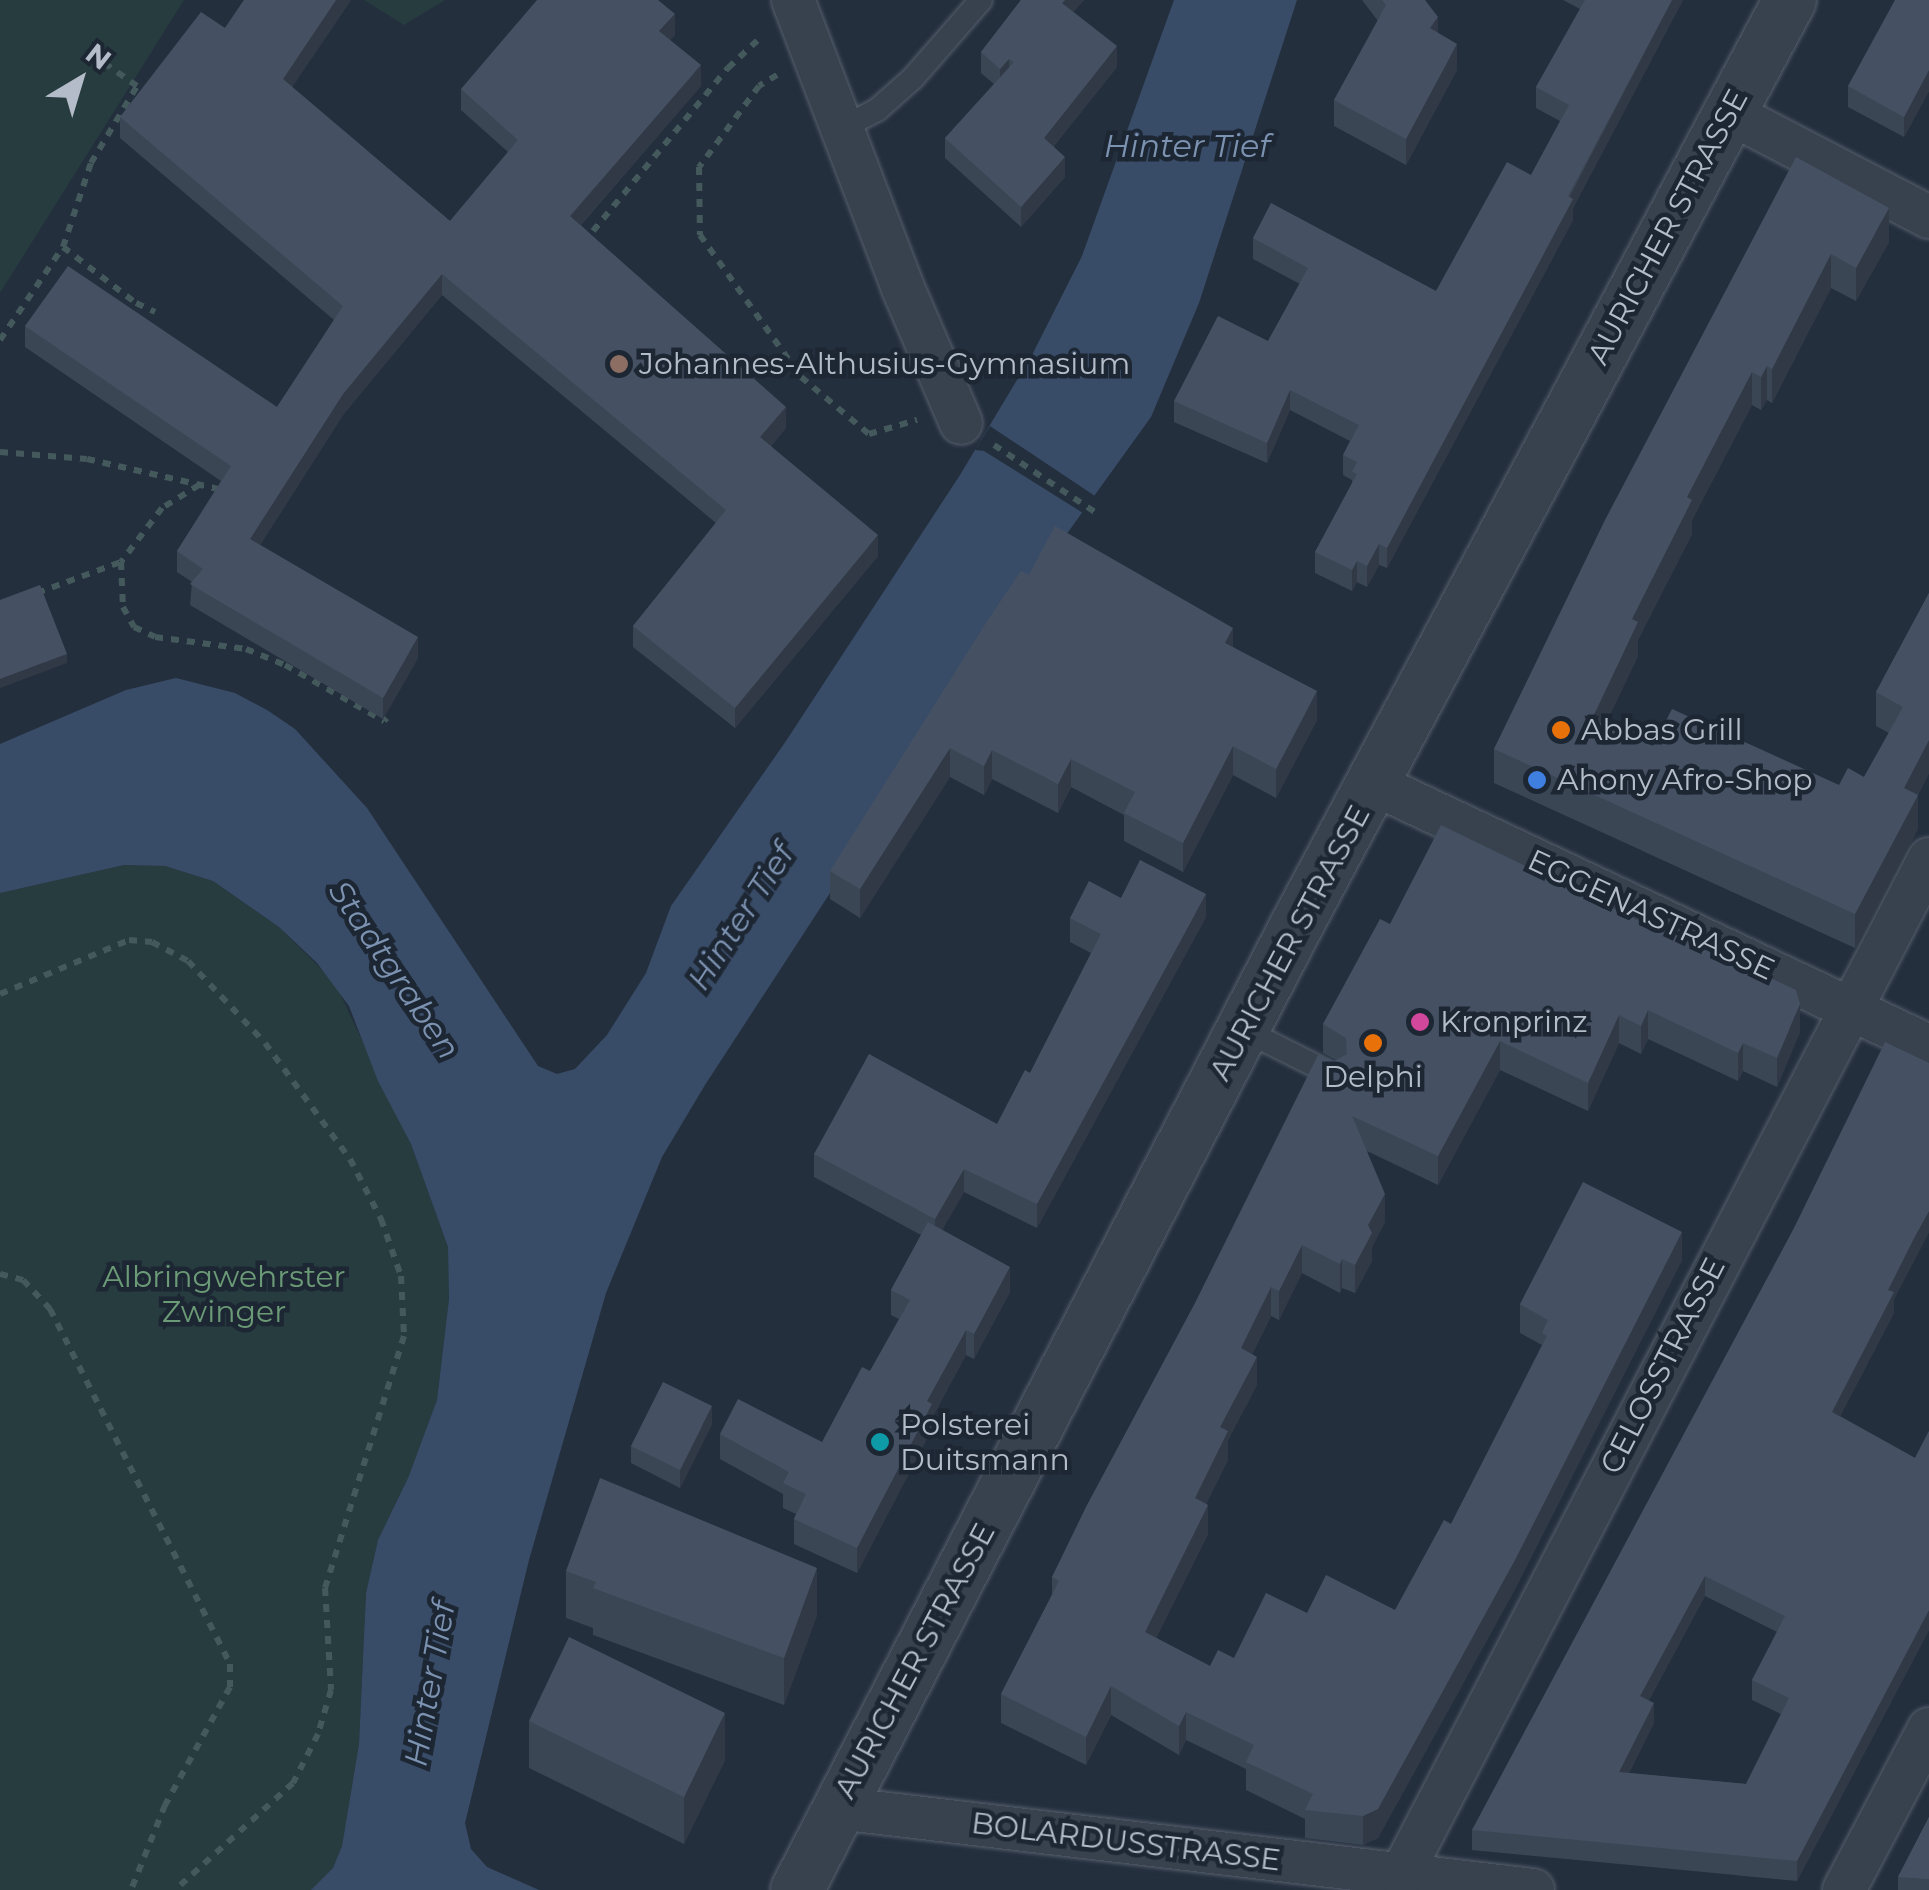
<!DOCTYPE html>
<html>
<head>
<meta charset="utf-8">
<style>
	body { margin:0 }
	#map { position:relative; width:1929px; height:1890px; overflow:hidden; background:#242f3e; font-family:Montserrat,sans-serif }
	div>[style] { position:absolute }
	.green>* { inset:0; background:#263c3f }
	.water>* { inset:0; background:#394c67 }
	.pier>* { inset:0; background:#242f3e }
	.path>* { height:6px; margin-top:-3px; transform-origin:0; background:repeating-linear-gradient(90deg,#44595c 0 8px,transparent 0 16px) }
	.roads { filter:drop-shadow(0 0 2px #565f6c) drop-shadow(0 0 2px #565f6c) }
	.service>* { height:22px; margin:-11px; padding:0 11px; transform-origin:11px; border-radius:11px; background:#38414e }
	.minor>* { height:42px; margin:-21px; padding:0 21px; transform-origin:21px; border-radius:21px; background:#38414e }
	.tertiary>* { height:52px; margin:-26px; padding:0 26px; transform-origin:26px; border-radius:26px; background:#38414e }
	.wall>* { inset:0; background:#3b4654 }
	.shaded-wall>* { inset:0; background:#303945 }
	.building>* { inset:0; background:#455162 }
	.dots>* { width:28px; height:28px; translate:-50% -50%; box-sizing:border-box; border:5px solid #1d2633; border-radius:50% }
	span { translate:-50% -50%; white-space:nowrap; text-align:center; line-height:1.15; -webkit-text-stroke:9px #1d2633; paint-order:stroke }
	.street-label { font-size:30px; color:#b4bcc9 }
	.poi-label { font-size:30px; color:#b4bcc9 }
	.left { translate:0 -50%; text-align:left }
	.park-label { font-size:30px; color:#6b9a76 }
	.water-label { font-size:32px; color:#7c92b1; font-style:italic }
	.north { position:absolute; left:30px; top:30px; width:100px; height:100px; -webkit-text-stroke:8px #1d2633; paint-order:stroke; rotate:38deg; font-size:28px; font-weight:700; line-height:40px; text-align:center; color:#b4bcc9 }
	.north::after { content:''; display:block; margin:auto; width:35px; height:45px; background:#b4bcc9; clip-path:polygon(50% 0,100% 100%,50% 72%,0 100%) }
</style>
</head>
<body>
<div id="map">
	<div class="green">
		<i style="clip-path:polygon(0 0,184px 0,0 293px)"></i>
		<i style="clip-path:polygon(364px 0,445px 0,404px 25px)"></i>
		<i style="clip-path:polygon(124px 865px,165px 866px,213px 881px,279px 927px,335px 983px,411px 1144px,448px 1247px,449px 1299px,437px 1400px,408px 1478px,378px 1540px,366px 1593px,359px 1744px,342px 1846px,333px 1868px,311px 1890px,0 1890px,0 893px)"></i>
	</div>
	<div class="water">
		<i style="clip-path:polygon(1174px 0,1297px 0,1199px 303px,1151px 417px,1035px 578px,705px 1085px,662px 1157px,606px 1293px,529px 1560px,465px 1823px,471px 1849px,487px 1867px,539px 1890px,311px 1890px,333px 1868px,342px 1846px,359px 1744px,366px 1593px,378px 1540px,408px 1478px,437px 1400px,449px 1299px,448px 1247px,411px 1144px,378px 1081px,349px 1006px,317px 963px,279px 927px,213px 881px,165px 866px,124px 865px,0 893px,0 744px,126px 690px,176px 678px,235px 693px,267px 710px,295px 729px,367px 808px,538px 1066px,557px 1074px,575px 1069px,607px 1035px,646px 973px,671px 906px,786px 741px,960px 475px,1032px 355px,1082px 256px)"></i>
	</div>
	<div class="pier">
		<i style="clip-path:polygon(990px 426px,1095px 496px,1083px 513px,984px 451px,975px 450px)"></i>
	</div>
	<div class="path">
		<i style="left:777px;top:75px;width:21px;rotate:149deg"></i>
		<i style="left:759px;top:86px;width:101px;rotate:126.5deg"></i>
		<i style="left:699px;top:167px;width:68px;rotate:89.2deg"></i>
		<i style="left:700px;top:235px;width:174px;rotate:54.6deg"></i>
		<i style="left:801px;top:377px;width:89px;rotate:40deg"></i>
		<i style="left:869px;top:434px;width:50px;rotate:-16.3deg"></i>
		<i style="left:593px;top:231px;width:212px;rotate:-50.4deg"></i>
		<i style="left:728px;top:68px;width:45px;rotate:-43.2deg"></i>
		<i style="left:63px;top:247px;width:89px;rotate:-71.6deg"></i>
		<i style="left:91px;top:163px;width:90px;rotate:-59.1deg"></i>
		<i style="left:137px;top:86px;width:49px;rotate:-145deg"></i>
		<i style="left:0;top:340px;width:112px;rotate:-55.9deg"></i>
		<i style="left:63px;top:247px;width:92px;rotate:37.5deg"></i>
		<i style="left:136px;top:303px;width:21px;rotate:25deg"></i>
		<i style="left:994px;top:445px;width:128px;rotate:33.6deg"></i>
		<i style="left:0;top:452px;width:87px;rotate:4.6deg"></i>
		<i style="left:87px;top:459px;width:139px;rotate:12.9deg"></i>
		<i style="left:199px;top:485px;width:44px;rotate:148.1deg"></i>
		<i style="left:162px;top:508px;width:68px;rotate:127.2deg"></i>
		<i style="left:121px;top:562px;width:45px;rotate:87.5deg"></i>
		<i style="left:123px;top:607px;width:23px;rotate:61deg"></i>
		<i style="left:134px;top:627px;width:23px;rotate:25deg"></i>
		<i style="left:155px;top:637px;width:92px;rotate:7.5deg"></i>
		<i style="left:246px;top:649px;width:42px;rotate:22.3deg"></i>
		<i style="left:285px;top:665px;width:114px;rotate:29.5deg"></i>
		<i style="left:384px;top:721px;width:4px;rotate:-45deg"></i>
		<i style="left:37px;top:593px;width:90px;rotate:-20.3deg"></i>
		<i style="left:0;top:994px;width:140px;rotate:-22.7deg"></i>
		<i style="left:129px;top:940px;width:23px;rotate:5deg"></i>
		<i style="left:152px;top:942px;width:41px;rotate:27.8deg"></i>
		<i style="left:188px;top:961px;width:112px;rotate:46.8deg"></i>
		<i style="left:265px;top:1043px;width:144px;rotate:53.8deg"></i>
		<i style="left:350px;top:1159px;width:68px;rotate:62.7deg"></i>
		<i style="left:381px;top:1219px;width:60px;rotate:70.7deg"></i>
		<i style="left:401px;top:1276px;width:60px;rotate:87.1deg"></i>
		<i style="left:404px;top:1336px;width:264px;rotate:107.4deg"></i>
		<i style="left:325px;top:1588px;width:102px;rotate:86.6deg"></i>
		<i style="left:331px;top:1690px;width:46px;rotate:106.5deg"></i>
		<i style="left:318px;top:1734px;width:55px;rotate:117deg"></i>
		<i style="left:293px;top:1783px;width:159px;rotate:137.8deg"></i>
		<i style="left:0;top:1274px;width:24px;rotate:15deg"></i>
		<i style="left:23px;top:1280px;width:40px;rotate:47deg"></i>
		<i style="left:50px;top:1309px;width:398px;rotate:63.1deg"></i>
		<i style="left:230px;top:1664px;width:23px;rotate:90deg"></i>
		<i style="left:230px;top:1687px;width:135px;rotate:118.8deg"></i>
		<i style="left:165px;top:1805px;width:92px;rotate:111.8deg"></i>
	</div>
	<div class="roads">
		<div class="service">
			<i style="left:840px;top:129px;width:42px;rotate:-27.2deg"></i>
			<i style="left:877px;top:110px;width:48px;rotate:-41.6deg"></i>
			<i style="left:913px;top:78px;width:103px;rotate:-48.9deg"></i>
			<i style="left:1244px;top:1030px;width:101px;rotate:26.6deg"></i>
		</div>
		<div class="minor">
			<i style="left:793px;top:0;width:306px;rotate:69.1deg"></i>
			<i style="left:902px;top:286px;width:149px;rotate:66.7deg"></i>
			<i style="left:1728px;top:112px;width:227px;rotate:27.6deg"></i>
			<i style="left:1374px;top:784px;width:614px;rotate:25.27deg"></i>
			<i style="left:838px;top:1808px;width:700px;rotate:6.73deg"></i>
			<i style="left:1401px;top:1875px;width:1145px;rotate:-62.54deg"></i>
			<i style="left:1844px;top:1890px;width:182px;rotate:-62.2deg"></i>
		</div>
		<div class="tertiary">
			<i style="left:797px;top:1890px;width:1096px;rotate:-62.62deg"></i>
			<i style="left:1301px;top:917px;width:1039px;rotate:-61.93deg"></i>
		</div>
	</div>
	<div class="wall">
		<i style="clip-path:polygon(244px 0,351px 0,292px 87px,450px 221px,508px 152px,461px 110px,461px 89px,675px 35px,670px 40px,701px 86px,581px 225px,786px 428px,771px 446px,878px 556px,735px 728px,633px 647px,633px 626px,716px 523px,442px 295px,343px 415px,260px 545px,418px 658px,383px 719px,190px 605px,192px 582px,177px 572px,177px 551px,221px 481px,25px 347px,25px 326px,277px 407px,334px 320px,120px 138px,120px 117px,225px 28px)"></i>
		<i style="clip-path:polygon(1021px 0,1084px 0,1073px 12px,1117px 67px,1054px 146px,1065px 177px,1021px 227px,945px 158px,945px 138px,994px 84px,981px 73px,981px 52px)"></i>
		<i style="clip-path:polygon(1362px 0,1425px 0,1438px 33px,1457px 70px,1406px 165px,1334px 126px,1334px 100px,1378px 21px)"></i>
		<i style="clip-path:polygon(1563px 0,1683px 0,1573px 208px,1573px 220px,1387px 568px,1379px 565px,1367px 587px,1357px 582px,1352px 591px,1315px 573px,1315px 552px,1352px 483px,1352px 480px,1343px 475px,1343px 455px,1350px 441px,1290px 410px,1267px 463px,1174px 422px,1174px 401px,1268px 341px,1300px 284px,1253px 259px,1253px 238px,1436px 291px,1531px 175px,1560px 121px,1536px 108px,1536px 87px,1580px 9px)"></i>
		<i style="clip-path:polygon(1929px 0,1929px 91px,1904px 137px,1848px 107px,1848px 86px)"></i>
		<i style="clip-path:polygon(1796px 157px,1889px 242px,1856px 301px,1831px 288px,1772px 403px,1767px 400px,1761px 410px,1752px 405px,1692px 520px,1692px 534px,1638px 640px,1638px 656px,1605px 725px,1653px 746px,1839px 785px,1864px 777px,1889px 733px,1876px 726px,1876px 692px,1929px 593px,1929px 773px,1918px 795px,1918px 829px,1855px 948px,1494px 783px,1494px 749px)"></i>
		<i style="clip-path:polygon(1029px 575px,1233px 647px,1317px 720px,1276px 798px,1233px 775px,1183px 872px,1124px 841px,1124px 815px,1071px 787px,1058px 813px,992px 779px,984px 795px,950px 777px,860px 918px,830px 899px,830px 871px)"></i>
		<i style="clip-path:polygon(1121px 898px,1206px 917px,1037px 1228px,964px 1192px,942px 1230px,1010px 1292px,974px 1359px,966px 1355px,932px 1418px,932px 1429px,857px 1573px,794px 1544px,794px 1519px,796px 1514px,783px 1508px,783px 1494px,720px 1459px,720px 1434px,822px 1442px,870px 1371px,899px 1319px,891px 1315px,891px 1290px,921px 1235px,814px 1177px,814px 1154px,997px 1124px,1030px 1073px,1091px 953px,1070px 942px,1070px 918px)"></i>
		<i style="clip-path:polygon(1390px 924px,1800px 1032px,1777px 1087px,1743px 1071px,1738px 1081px,1648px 1039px,1641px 1054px,1619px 1043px,1588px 1111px,1500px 1070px,1438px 1185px,1367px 1151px,1385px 1222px,1372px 1247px,1372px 1261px,1355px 1293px,1342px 1288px,1340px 1293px,1302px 1273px,1279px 1320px,1271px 1316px,1252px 1354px,1257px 1385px,1228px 1440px,1228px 1460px,1206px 1504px,1208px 1534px,1156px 1638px,1210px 1666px,1234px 1658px,1307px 1613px,1395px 1610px,1451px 1524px,1542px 1345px,1520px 1333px,1520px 1304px,1682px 1260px,1515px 1589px,1378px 1838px,1363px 1845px,1305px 1838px,1305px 1819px,1246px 1790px,1246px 1769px,1186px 1740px,1179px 1755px,1111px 1715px,1086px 1765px,1001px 1723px,1001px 1694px,1052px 1595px,1052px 1577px,1334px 1061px,1336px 1060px,1323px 1053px,1323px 1024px)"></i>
		<i style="clip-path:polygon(evenodd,1929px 1063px,1929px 1232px,1894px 1299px,1894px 1313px,1840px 1416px,1915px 1458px,1929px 1431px,1929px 1630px,1797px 1881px,1472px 1850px,1472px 1830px,1929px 1063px,1705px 1596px,1777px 1632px,1752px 1680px,1752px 1700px,1781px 1714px,1746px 1784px,1629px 1773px,1654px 1723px,1649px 1700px,1705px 1596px)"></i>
		<i style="clip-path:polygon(712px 1424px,680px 1488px,631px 1463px,631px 1446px)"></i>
		<i style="clip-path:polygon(566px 1571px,817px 1615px,784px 1705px,593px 1635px,593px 1628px,566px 1618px)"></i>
		<i style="clip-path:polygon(529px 1721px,725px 1760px,684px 1844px,529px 1768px)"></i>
		<i style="clip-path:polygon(1929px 1817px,1929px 1890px,1898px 1890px,1898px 1877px)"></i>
	</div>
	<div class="shaded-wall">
		<i style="clip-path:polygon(336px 0,351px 0,283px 100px,283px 79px)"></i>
		<i style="clip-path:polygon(1065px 0,1084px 0,1062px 24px,1062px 3px)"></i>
		<i style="clip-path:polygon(1672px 0,1683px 0,1573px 208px,1573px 220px,1387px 568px,1387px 548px)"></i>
		<i style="clip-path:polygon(675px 14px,675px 35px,659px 52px,659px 31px)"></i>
		<i style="clip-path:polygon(1438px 17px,1438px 43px,1430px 28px)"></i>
		<i style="clip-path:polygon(1457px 44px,1457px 70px,1406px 165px,1406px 139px)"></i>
		<i style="clip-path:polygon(1117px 46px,1117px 67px,1044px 158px,1044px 138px)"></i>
		<i style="clip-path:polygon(1009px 59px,1009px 80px,1000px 90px,1000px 69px)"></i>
		<i style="clip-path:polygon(701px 65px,701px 86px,570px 237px,570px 216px)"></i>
		<i style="clip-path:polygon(1929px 70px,1929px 91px,1904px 137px,1904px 117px)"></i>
		<i style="clip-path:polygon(1065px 157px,1065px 177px,1021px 227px,1021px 207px)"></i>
		<i style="clip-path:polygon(1889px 208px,1889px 242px,1856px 301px,1856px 268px)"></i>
		<i style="clip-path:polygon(1831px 254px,1831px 288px,1772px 403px,1772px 369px)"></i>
		<i style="clip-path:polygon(442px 274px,442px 295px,343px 415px,250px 560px,250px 539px,343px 394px)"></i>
		<i style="clip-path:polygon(1767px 366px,1767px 400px,1761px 410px,1761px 377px)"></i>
		<i style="clip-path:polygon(1752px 372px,1752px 405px,1692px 520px,1692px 534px,1638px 640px,1638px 656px,1592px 753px,1592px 719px,1632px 619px,1687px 497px)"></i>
		<i style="clip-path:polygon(1290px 390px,1290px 410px,1267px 463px,1267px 443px)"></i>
		<i style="clip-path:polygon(786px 407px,786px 428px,760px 458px,760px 437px)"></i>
		<i style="clip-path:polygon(878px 535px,878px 556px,735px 728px,735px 708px)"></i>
		<i style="clip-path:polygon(1379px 544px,1379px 565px,1367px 587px,1367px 566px)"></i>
		<i style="clip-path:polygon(1357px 561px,1357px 582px,1352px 591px,1352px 570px)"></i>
		<i style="clip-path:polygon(1233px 628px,1233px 656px,1225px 643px)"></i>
		<i style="clip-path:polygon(418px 637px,418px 658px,383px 719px,383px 698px)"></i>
		<i style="clip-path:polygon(67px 654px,67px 663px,0 688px,0 679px)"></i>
		<i style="clip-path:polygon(1317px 691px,1317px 720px,1276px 798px,1276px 769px)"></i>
		<i style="clip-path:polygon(1929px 740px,1929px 773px,1904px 821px,1904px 788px)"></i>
		<i style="clip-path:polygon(1233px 746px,1233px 775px,1183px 872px,1183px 843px)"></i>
		<i style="clip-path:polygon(950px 748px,950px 777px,860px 918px,860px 889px)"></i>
		<i style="clip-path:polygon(992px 750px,992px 779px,984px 795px,984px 766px)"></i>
		<i style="clip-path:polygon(1071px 759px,1071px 787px,1058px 813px,1058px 784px)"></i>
		<i style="clip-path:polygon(1918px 795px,1918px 829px,1855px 948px,1855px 914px)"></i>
		<i style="clip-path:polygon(1206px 894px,1206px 917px,1037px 1228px,1037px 1204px)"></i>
		<i style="clip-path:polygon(1800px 1004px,1800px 1032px,1777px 1087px,1777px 1058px)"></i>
		<i style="clip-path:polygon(1648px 1010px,1648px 1039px,1641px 1054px,1641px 1026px)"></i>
		<i style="clip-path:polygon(1619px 1015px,1619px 1043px,1588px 1111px,1588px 1083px)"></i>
		<i style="clip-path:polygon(1500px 1041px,1500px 1070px,1438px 1185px,1438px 1156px)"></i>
		<i style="clip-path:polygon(1743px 1043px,1743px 1071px,1738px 1081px,1738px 1053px)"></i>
		<i style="clip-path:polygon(964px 1169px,964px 1192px,935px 1243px,935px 1219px)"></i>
		<i style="clip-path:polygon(1385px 1194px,1385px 1222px,1372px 1247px,1372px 1261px,1355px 1293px,1355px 1265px,1368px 1225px)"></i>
		<i style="clip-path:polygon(1929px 1211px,1929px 1232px,1894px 1299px,1894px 1313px,1832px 1432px,1832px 1412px,1888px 1290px,1913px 1240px)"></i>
		<i style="clip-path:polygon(1682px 1232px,1682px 1260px,1515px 1589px,1378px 1838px,1363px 1845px,1363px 1816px)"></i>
		<i style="clip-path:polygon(1302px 1245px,1302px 1273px,1279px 1320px,1279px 1291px)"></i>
		<i style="clip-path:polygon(1342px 1259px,1342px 1288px,1340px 1293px,1340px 1264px)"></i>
		<i style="clip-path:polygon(1010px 1267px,1010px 1292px,974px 1359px,974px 1334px)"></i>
		<i style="clip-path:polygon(1271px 1287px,1271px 1316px,1241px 1376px,1241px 1348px)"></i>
		<i style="clip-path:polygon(966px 1330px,966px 1355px,932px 1418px,932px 1429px,857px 1573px,857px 1548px,927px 1401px)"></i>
		<i style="clip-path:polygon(1257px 1357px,1257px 1385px,1228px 1440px,1228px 1460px,1195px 1527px,1195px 1498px,1220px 1427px)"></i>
		<i style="clip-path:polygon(712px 1406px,712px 1424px,680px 1488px,680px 1470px)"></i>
		<i style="clip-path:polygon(1208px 1505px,1208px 1534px,1145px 1661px,1145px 1632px)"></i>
		<i style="clip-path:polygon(817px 1568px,817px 1615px,784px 1705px,784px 1658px)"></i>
		<i style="clip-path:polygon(1705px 1576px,1705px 1596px,1640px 1716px,1640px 1696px)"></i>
		<i style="clip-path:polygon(1929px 1610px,1929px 1630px,1797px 1881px,1797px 1861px)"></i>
		<i style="clip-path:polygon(1111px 1686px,1111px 1715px,1086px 1765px,1086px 1737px)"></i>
		<i style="clip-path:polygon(1654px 1703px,1654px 1723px,1619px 1792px,1619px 1772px)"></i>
		<i style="clip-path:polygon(1186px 1712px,1186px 1740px,1179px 1755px,1179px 1726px)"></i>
		<i style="clip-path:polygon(725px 1713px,725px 1760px,684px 1844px,684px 1797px)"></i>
	</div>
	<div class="building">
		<i style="clip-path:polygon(244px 0,336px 0,283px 79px,450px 221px,518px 140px,461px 89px,537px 0,658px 0,675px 14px,659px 31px,701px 65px,570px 216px,786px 407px,760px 437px,878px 535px,735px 708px,633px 626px,726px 510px,442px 274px,343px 394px,250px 539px,418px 637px,383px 698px,190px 584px,203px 569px,177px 551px,231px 466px,25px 326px,68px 266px,277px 407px,343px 306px,120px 117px,201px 12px,225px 28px)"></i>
		<i style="clip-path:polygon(1021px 0,1065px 0,1062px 3px,1117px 46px,1044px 138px,1065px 157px,1021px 207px,945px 138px,1014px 62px,1009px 59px,1000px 69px,981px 52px)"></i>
		<i style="clip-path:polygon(1382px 0,1425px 0,1438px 17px,1430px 28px,1457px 44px,1406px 139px,1334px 100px,1386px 5px)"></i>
		<i style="clip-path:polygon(1585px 0,1672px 0,1568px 196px,1573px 199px,1387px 548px,1379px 544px,1367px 566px,1357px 561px,1352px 570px,1315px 552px,1357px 474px,1352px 472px,1357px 462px,1343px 455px,1359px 425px,1290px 390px,1267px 443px,1174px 401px,1218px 316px,1268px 341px,1308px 268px,1253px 238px,1271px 203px,1436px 291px,1507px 162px,1531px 175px,1569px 105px,1536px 87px)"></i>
		<i style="clip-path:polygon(1895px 0,1929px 0,1929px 70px,1904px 117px,1848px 86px)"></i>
		<i style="clip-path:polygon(1796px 157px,1889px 208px,1856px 268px,1831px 254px,1772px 369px,1767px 366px,1761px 377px,1752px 372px,1687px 497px,1692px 500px,1632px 619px,1638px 622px,1592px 719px,1653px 746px,1672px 709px,1839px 785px,1848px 768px,1864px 777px,1903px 707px,1876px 692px,1929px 593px,1929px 740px,1904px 788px,1918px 795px,1855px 914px,1494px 749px,1605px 520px)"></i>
		<i style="clip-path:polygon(1055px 526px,1233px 628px,1225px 643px,1317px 691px,1276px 769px,1233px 746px,1183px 843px,1124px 813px,1135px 792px,1071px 759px,1058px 784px,992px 750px,984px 766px,950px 748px,860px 889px,830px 871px,986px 623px,1021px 571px,1029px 575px)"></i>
		<i style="clip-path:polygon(40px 585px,67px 654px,0 679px,0 600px)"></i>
		<i style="clip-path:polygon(1441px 825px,1670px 936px,1672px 932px,1796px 990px,1800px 1004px,1777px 1058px,1743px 1043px,1738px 1053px,1648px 1010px,1641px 1026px,1619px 1015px,1588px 1083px,1500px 1041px,1438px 1156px,1352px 1116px,1385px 1194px,1368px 1225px,1372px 1233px,1355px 1265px,1342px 1259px,1340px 1264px,1302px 1245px,1279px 1291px,1271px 1287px,1241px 1348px,1257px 1357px,1220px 1427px,1228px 1431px,1195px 1498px,1208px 1505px,1145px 1632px,1210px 1666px,1218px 1650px,1234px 1658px,1266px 1593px,1307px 1613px,1326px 1575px,1395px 1610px,1444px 1520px,1451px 1524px,1547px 1336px,1542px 1333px,1548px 1320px,1520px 1304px,1583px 1182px,1682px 1232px,1515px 1560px,1378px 1809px,1363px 1816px,1305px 1810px,1313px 1794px,1246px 1762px,1254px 1745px,1186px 1712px,1179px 1726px,1111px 1686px,1086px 1737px,1001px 1694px,1059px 1581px,1052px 1577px,1086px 1507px,1195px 1303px,1318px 1055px,1334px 1061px,1347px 1054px,1346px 1038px,1323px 1024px,1380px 919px,1390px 924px)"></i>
		<i style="clip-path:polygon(1140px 860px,1206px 894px,1037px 1204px,964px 1169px,935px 1219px,814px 1154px,869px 1054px,997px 1124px,1025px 1070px,1030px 1073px,1101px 934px,1070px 918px,1089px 881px,1121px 898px)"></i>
		<i style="clip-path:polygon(evenodd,1885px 1042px,1929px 1063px,1929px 1211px,1913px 1240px,1888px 1290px,1894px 1292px,1832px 1412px,1915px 1458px,1929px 1431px,1929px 1610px,1797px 1861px,1472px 1830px,1794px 1228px,1885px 1042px,1705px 1576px,1785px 1616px,1752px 1680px,1789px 1698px,1746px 1784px,1619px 1772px,1654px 1703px,1640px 1696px,1705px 1576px)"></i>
		<i style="clip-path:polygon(928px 1222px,1010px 1267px,974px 1334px,966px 1330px,927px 1401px,932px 1404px,857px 1548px,794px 1519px,806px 1494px,783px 1483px,789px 1472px,720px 1434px,738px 1399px,822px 1442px,862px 1367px,870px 1371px,910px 1300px,891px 1290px)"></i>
		<i style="clip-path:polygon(663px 1382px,712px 1406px,680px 1470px,631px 1446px)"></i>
		<i style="clip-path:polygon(600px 1478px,817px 1568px,784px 1658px,593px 1588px,596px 1582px,566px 1571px)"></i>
		<i style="clip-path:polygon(569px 1637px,725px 1713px,684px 1797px,529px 1721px)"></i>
		<i style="clip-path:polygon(1929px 1817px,1929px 1879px,1898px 1877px)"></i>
	</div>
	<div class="dots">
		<i style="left:619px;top:364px;background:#8d6e63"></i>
		<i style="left:1561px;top:730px;background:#e8710a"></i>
		<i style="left:1537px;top:780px;background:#3f7fe0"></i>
		<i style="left:1420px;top:1022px;background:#d1479c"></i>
		<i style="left:1373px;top:1043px;background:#e8710a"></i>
		<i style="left:880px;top:1442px;background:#0f9aa8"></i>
	</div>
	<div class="street-label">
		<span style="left:1668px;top:227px;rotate:-62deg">AURICHER STRASSE</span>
		<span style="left:1651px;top:915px;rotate:25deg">EGGENASTRASSE</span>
		<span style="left:1290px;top:943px;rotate:-62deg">AURICHER STRASSE</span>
		<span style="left:1663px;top:1366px;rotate:-63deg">CELOSSTRASSE</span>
		<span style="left:915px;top:1661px;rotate:-62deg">AURICHER STRASSE</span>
		<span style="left:1126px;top:1842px;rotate:7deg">BOLARDUSSTRASSE</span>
	</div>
	<div class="poi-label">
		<span class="left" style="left:639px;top:364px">Johannes-Althusius-Gymnasium</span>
		<span class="left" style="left:1581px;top:730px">Abbas Grill</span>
		<span class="left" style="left:1557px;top:780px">Ahony Afro-Shop</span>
		<span class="left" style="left:1440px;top:1022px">Kronprinz</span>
		<span style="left:1373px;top:1077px">Delphi</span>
		<span class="left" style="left:900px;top:1442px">Polsterei<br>Duitsmann</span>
	</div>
	<div class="park-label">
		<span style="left:224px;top:1294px">Albringwehrster<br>Zwinger</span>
	</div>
	<div class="water-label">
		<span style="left:1187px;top:146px">Hinter Tief</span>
		<span style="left:741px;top:917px;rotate:-57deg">Hinter Tief</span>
		<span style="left:394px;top:970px;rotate:56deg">Stadtgraben</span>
		<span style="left:430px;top:1684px;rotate:-80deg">Hinter Tief</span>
	</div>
	<div class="north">N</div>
</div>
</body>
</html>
